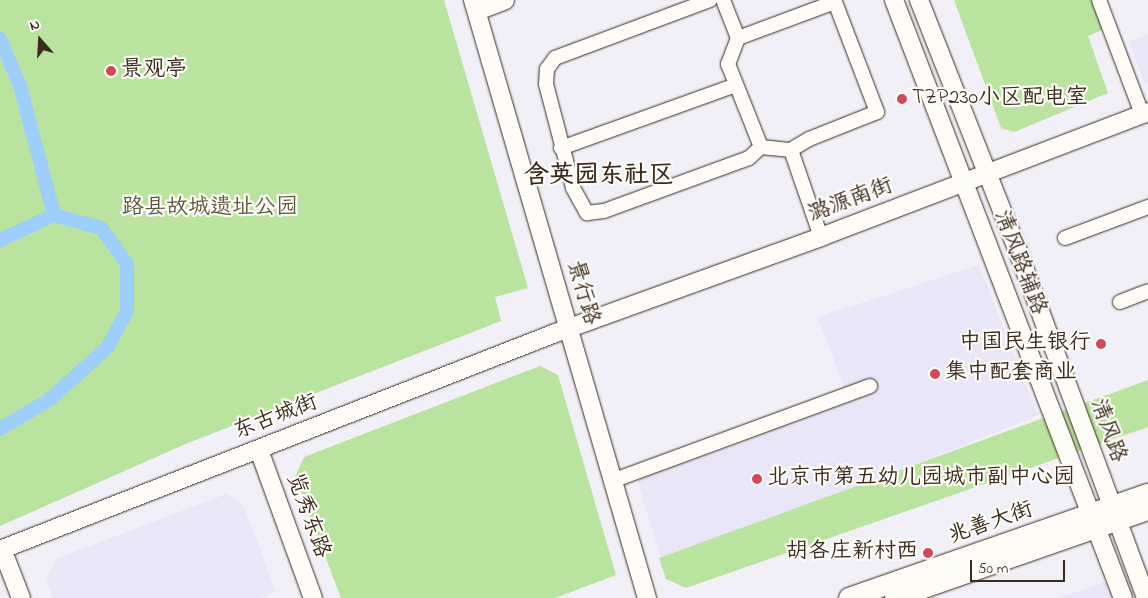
<!DOCTYPE html>
<html>
<head>
<meta charset="utf-8">
<style>
	body { margin:0 }
	#map { position:relative; width:1148px; height:598px; overflow:hidden; background:#f1eff8; font-family:"Indie Flower","LXGW WenKai TC",sans-serif }
	div>[style] { position:absolute }
	.built>* { inset:0; background:#e9e6f8 }
	.green>* { inset:0; background:#bae39f }
	.canal>* { height:14px; margin:-7px; padding:0 7px; transform-origin:7px; border-radius:7px; background:#9ecffa }
	.roads { filter:drop-shadow(0 0 1px #3b2a1e) drop-shadow(0 0 1px #3b2a1e) }
	.minor>* { height:14px; margin:-7px; padding:0 7px; transform-origin:7px; border-radius:7px; background:#fdfcf7 }
	.tertiary>* { height:18px; margin:-9px; padding:0 9px; transform-origin:9px; border-radius:9px; background:#fdfcf7 }
	.secondary>* { height:20px; margin:-10px; padding:0 10px; transform-origin:10px; border-radius:10px; background:#fdfcf7 }
	.dots>* { width:14px; height:14px; translate:-50% -50%; box-sizing:border-box; border:2px solid #fdfcf7; border-radius:50% }
	span { translate:-50% -50%; white-space:nowrap; text-align:center; line-height:1.15; -webkit-text-stroke:4.5px #fdfcf7; paint-order:stroke }
	.poi-label { font-size:22px; color:#3b2a1e }
	.left { translate:0 -50%; text-align:left }
	.right { translate:-100% -50%; text-align:right }
	.street-label { font-size:22px; color:#3b2a1e }
	.park-label { font-size:22px; color:#5b583e }
	.quarter-label { font-size:25px; color:#3b2a1e; font-weight:700 }
	.north { position:absolute; left:15px; top:15px; width:50px; height:50px; -webkit-text-stroke:4px #fdfcf7; paint-order:stroke; rotate:341deg; font-size:14px; font-weight:700; line-height:20px; text-align:center; color:#3b2a1e }
	.north::after { content:''; display:block; margin:auto; width:18px; height:22px; background:#3b2a1e; clip-path:polygon(50% 0,100% 100%,50% 72%,0 100%) }
	.scale { position:absolute; left:970px; top:560px; width:95px; height:22px; box-sizing:border-box; border:2px solid #3b2a1e; border-top:0; padding-left:6px; font-size:15px; line-height:18px; white-space:nowrap; color:#3b2a1e; -webkit-text-stroke:4px #fdfcf7; paint-order:stroke }
</style>
</head>
<body>
<div id="map">
	<div class="built">
		<i style="clip-path:polygon(1148px 34px,1148px 83px,1145px 84px,1129px 42px)"></i>
		<i style="clip-path:polygon(979px 265px,1038px 415px,878px 479px,661px 558px,637px 479px,845px 390px,818px 317px)"></i>
		<i style="clip-path:polygon(226px 494px,243px 504px,276px 592px,261px 598px,53px 598px,46px 579px,56px 559px)"></i>
		<i style="clip-path:polygon(1108px 581px,1115px 598px,1058px 598px)"></i>
	</div>
	<div class="green">
		<i style="clip-path:polygon(0 0,444px 0,528px 288px,495px 297px,501px 321px,188px 443px,0 526px)"></i>
		<i style="clip-path:polygon(954px 0,1093px 0,1104px 29px,1088px 36px,1108px 93px,1014px 132px,1001px 128px)"></i>
		<i style="clip-path:polygon(540px 366px,558px 375px,616px 575px,555px 598px,341px 598px,295px 477px,304px 457px)"></i>
		<i style="clip-path:polygon(1148px 380px,1148px 427px,686px 588px,666px 579px,659px 558px)"></i>
	</div>
	<div class="canal">
		<i style="left:0;top:39px;width:51px;rotate:66.9deg"></i>
		<i style="left:20px;top:86px;width:133px;rotate:75.2deg"></i>
		<i style="left:54px;top:215px;width:60px;rotate:155.2deg"></i>
		<i style="left:0;top:429px;width:57px;rotate:-30.6deg"></i>
		<i style="left:49px;top:400px;width:78px;rotate:-41.9deg"></i>
		<i style="left:107px;top:348px;width:42px;rotate:-61.6deg"></i>
		<i style="left:127px;top:311px;width:47px;rotate:-90deg"></i>
		<i style="left:127px;top:264px;width:44px;rotate:-125.8deg"></i>
		<i style="left:101px;top:228px;width:49px;rotate:-164.5deg"></i>
	</div>
	<div class="roads">
		<div class="minor">
			<i style="left:710px;top:0;width:165px;rotate:159.5deg"></i>
			<i style="left:555px;top:58px;width:14px;rotate:126deg"></i>
			<i style="left:547px;top:69px;width:15px;rotate:94deg"></i>
			<i style="left:546px;top:84px;width:107px;rotate:75.4deg"></i>
			<i style="left:573px;top:188px;width:29px;rotate:61deg"></i>
			<i style="left:587px;top:213px;width:17px;rotate:-7deg"></i>
			<i style="left:604px;top:211px;width:154px;rotate:-20.1deg"></i>
			<i style="left:749px;top:158px;width:16px;rotate:-43deg"></i>
			<i style="left:723px;top:0;width:41px;rotate:68.5deg"></i>
			<i style="left:738px;top:38px;width:28px;rotate:111deg"></i>
			<i style="left:728px;top:64px;width:89px;rotate:68.3deg"></i>
			<i style="left:761px;top:147px;width:30px;rotate:6deg"></i>
			<i style="left:791px;top:150px;width:92px;rotate:71deg"></i>
			<i style="left:1099px;top:0;width:122px;rotate:69.3deg"></i>
			<i style="left:738px;top:38px;width:103px;rotate:-20.4deg"></i>
			<i style="left:835px;top:2px;width:118px;rotate:69.1deg"></i>
			<i style="left:877px;top:112px;width:73px;rotate:158.3deg"></i>
			<i style="left:809px;top:139px;width:21px;rotate:149deg"></i>
			<i style="left:561px;top:148px;width:186px;rotate:-19.8deg"></i>
			<i style="left:1065px;top:238px;width:89px;rotate:-20.5deg"></i>
			<i style="left:1120px;top:302px;width:30px;rotate:-21deg"></i>
			<i style="left:612px;top:481px;width:275px;rotate:-20.2deg"></i>
		</div>
		<div class="tertiary">
			<i style="left:473px;top:0;width:623px;rotate:73.78deg"></i>
			<i style="left:894px;top:0;width:640px;rotate:69.05deg"></i>
			<i style="left:919px;top:0;width:276px;rotate:68.5deg"></i>
			<i style="left:1020px;top:257px;width:364px;rotate:69.7deg"></i>
			<i style="left:477px;top:11px;width:30px;rotate:-21deg"></i>
			<i style="left:259px;top:450px;width:158px;rotate:70deg"></i>
			<i style="left:2px;top:549px;width:53px;rotate:68.8deg"></i>
			<i style="left:0;top:550px;width:594px;rotate:-21.34deg"></i>
			<i style="left:553px;top:334px;width:285px;rotate:-19.9deg"></i>
			<i style="left:821px;top:237px;width:350px;rotate:-20.9deg"></i>
		</div>
		<div class="secondary">
			<i style="left:849px;top:598px;width:317px;rotate:-19.2deg"></i>
			<i style="left:895px;top:598px;width:268px;rotate:-19.2deg"></i>
		</div>
	</div>
	<div class="dots">
		<i style="left:111px;top:71px;background:#d1495b"></i>
		<i style="left:902px;top:99px;background:#d1495b"></i>
		<i style="left:1101px;top:344px;background:#d1495b"></i>
		<i style="left:935px;top:374px;background:#d1495b"></i>
		<i style="left:757px;top:479px;background:#d1495b"></i>
		<i style="left:928px;top:553px;background:#d1495b"></i>
	</div>
	<div class="poi-label">
		<span class="left" style="left:121px;top:71px">景观亭</span>
		<span class="left" style="left:912px;top:99px">TZP230小区配电室</span>
		<span class="right" style="left:1091px;top:344px">中国民生银行</span>
		<span class="left" style="left:945px;top:374px">集中配套商业</span>
		<span class="left" style="left:767px;top:479px">北京市第五幼儿园城市副中心园</span>
		<span class="right" style="left:918px;top:553px">胡各庄新村西</span>
	</div>
	<div class="street-label">
		<span style="left:851px;top:201px;rotate:-20deg">潞源南街</span>
		<span style="left:1019px;top:263px;rotate:69deg">清风路辅路</span>
		<span style="left:582px;top:293px;rotate:74deg">景行路</span>
		<span style="left:276px;top:418px;rotate:-21deg">东古城街</span>
		<span style="left:1107px;top:431px;rotate:70deg">清风路</span>
		<span style="left:307px;top:516px;rotate:70deg">览秀东路</span>
		<span style="left:991px;top:524px;rotate:-19deg">兆善大街</span>
	</div>
	<div class="park-label">
		<span style="left:210px;top:209px">路县故城遗址公园</span>
	</div>
	<div class="quarter-label">
		<span style="left:599px;top:176px">含英园东社区</span>
	</div>
	<div class="north">N</div>
	<div class="scale">50 m</div>
</div>
</body>
</html>
